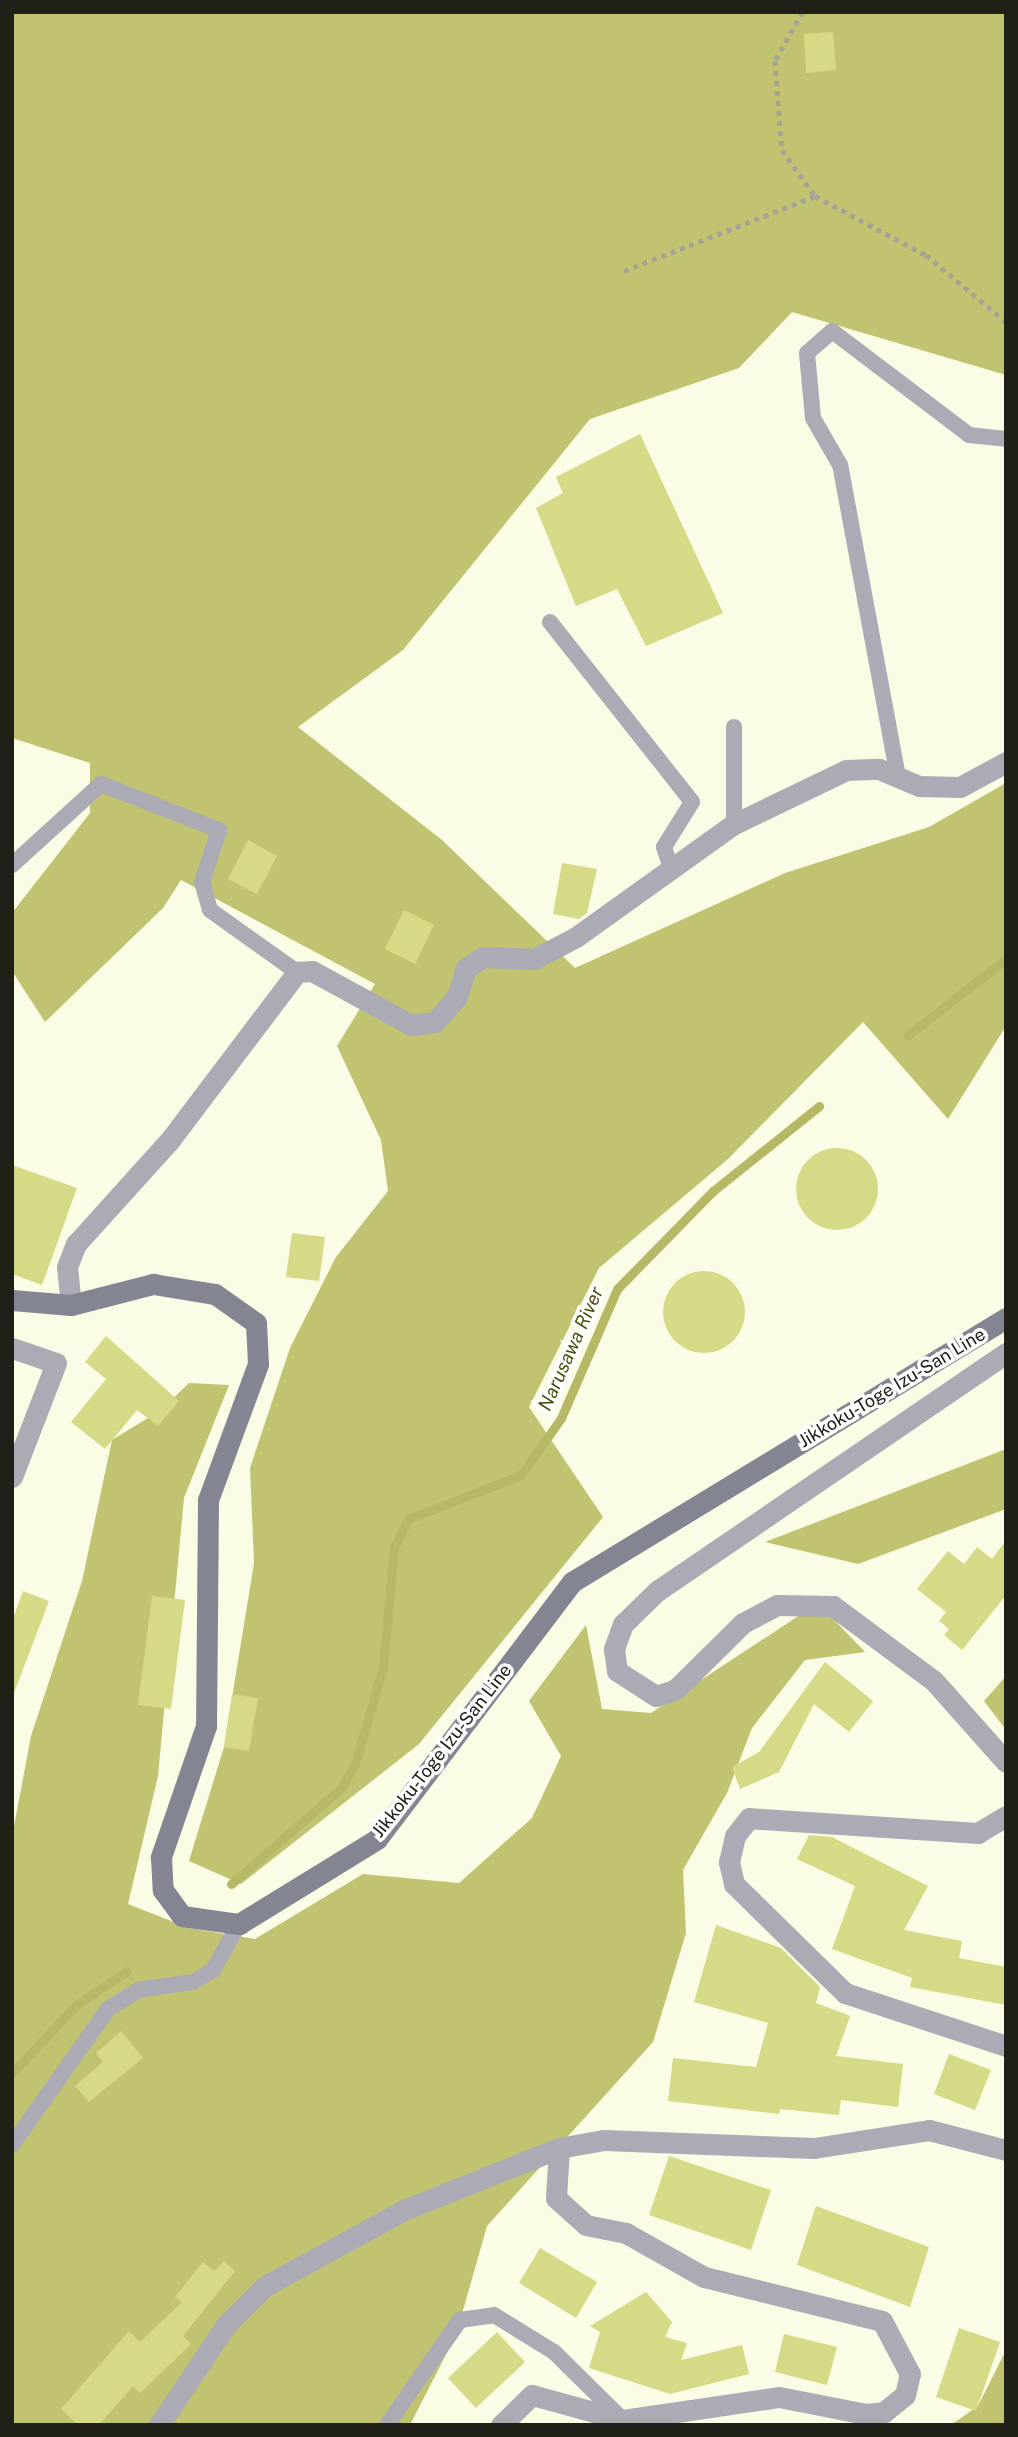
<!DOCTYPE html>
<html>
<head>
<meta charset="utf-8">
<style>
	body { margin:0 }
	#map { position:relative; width:1018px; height:2437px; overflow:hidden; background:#fafce5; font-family:"Public Sans",sans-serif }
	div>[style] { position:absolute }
	.forest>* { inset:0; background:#c1c371 }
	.stream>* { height:9px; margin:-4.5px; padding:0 4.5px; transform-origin:4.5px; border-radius:4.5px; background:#b6b865 }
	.building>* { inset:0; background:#d6d985 }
	.round { border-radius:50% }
	.path>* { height:4.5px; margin-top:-2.25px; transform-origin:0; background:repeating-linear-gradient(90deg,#a3a493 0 5px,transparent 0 10px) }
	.lane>* { height:16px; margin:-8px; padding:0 8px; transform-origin:8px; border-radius:8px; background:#aaabb4 }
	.street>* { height:21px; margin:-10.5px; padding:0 10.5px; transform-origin:10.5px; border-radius:10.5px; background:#aaabb4 }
	.secondary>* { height:21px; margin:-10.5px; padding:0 10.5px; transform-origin:10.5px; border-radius:10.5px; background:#838592 }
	span { translate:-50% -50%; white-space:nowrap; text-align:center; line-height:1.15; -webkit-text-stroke:7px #fff; paint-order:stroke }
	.street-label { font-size:18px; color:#202018 }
	.water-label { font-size:19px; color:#4c4d0d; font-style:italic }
	.frame { position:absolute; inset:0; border:14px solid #202018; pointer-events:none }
</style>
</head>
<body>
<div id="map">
	<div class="forest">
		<i style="clip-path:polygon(12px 12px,1006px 12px,1006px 375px,792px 312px,739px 368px,590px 419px,403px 650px,298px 727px,442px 840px,575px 968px,785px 873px,929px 827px,1006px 783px,1006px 1026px,948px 1119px,863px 1022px,728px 1159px,599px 1268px,529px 1407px,603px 1517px,419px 1744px,241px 1884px,189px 1861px,224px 1747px,254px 1563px,250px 1468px,290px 1348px,336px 1257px,388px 1191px,381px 1140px,337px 1046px,375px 984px,181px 880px,163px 908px,45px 1022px,12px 971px,12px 913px,90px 813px,90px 763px,12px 738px)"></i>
		<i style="clip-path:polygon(189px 1383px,229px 1385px,184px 1498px,158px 1776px,128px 1904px,189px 1928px,255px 1939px,363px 1874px,459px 1883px,532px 1818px,561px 1756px,529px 1701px,586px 1625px,602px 1709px,651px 1713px,818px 1603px,865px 1652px,805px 1660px,752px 1728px,727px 1793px,683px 1870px,686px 1933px,653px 2042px,487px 2226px,456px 2335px,410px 2425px,12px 2425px,12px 1837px,31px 1736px,82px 1581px,112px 1440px,161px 1410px)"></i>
		<i style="clip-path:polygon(1006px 1449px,1006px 1509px,858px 1564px,765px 1542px)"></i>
		<i style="clip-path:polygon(1006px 1676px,1006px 1730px,984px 1701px)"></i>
		<i style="clip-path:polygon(1006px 2350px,1006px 2425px,951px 2425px,978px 2406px)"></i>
	</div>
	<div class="stream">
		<i style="left:908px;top:1035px;width:124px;rotate:-37.8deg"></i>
		<i style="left:231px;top:1884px;width:147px;rotate:-41.1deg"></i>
		<i style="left:342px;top:1787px;width:26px;rotate:-61deg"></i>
		<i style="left:355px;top:1764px;width:101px;rotate:-73.9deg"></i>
		<i style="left:383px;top:1667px;width:120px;rotate:-84.7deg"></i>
		<i style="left:394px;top:1548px;width:32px;rotate:-64deg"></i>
		<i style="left:408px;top:1519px;width:121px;rotate:-21.3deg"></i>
		<i style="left:521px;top:1475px;width:70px;rotate:-54.9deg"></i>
		<i style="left:561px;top:1418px;width:141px;rotate:-66.5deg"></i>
		<i style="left:617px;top:1289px;width:137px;rotate:-45.6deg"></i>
		<i style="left:713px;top:1191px;width:136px;rotate:-38.7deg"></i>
		<i style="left:12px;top:2073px;width:93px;rotate:-46.7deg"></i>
		<i style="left:76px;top:2005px;width:61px;rotate:-33.7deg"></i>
	</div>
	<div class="building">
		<i style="clip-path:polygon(833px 32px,836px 70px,806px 73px,804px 34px)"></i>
		<i style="clip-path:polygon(640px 434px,723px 613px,646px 646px,617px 589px,576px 606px,536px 508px,563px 493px,556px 477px)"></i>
		<i style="clip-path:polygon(248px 840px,277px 856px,257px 894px,228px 879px)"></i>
		<i style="clip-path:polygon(562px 863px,597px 869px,587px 913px,579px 919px,553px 914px)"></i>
		<i style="clip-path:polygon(404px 910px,434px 925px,415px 964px,385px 949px)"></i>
		<i class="round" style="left:796px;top:1148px;width:82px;height:82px"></i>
		<i style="clip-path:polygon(12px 1165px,77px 1188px,42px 1285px,12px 1274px)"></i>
		<i style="clip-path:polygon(292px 1233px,325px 1237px,319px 1281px,286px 1277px)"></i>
		<i class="round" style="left:663px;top:1271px;width:82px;height:82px"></i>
		<i style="clip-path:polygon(106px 1336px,179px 1401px,158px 1426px,137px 1410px,105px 1449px,71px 1422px,106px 1379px,85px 1362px)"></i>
		<i style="clip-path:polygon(1006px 1540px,1006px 1595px,962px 1650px,944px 1635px,949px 1629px,939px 1621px,946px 1612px,917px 1589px,948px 1551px,964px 1564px,977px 1547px,992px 1559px)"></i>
		<i style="clip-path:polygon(23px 1591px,49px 1601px,14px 1693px,12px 1621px)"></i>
		<i style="clip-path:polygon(152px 1596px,185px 1600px,171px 1709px,138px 1705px)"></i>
		<i style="clip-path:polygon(825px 1662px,873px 1701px,849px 1732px,814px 1704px,779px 1772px,740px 1789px,732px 1767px,759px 1752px)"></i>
		<i style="clip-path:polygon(232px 1694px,258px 1698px,249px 1751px,224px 1747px)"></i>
		<i style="clip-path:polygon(809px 1835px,832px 1837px,928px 1886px,904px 1930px,962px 1941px,959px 1958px,1006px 1967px,1006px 2005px,910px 1987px,912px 1978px,832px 1949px,855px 1886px,797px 1859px)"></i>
		<i style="clip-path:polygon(716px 1925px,781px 1948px,820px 1987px,816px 2003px,850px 2016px,836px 2056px,903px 2064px,898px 2107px,841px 2100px,839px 2115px,780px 2109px,779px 2114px,668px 2101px,673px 2058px,756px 2067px,768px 2023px,694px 2002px)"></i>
		<i style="clip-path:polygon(121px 2031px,143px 2058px,89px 2102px,75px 2086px,103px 2062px,96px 2053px)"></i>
		<i style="clip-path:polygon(949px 2054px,991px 2070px,975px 2110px,934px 2094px)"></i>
		<i style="clip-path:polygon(669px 2156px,771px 2190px,751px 2250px,649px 2215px)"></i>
		<i style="clip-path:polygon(816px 2206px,929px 2247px,910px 2307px,797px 2265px)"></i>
		<i style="clip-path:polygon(540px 2248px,597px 2282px,576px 2318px,519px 2283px)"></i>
		<i style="clip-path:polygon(224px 2261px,235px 2271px,183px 2336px,191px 2344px,140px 2393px,133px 2386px,99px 2425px,78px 2425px,61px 2409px,129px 2331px,140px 2342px,182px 2302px,175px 2297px,203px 2262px,214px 2271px)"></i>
		<i style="clip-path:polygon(646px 2292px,672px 2322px,665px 2337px,687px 2343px,681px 2360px,742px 2345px,749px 2374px,670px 2394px,589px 2368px,600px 2332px,590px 2326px)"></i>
		<i style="clip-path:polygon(959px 2328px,1000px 2342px,976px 2411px,936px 2397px)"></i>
		<i style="clip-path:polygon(497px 2332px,525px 2362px,476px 2408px,448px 2378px)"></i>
		<i style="clip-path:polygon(784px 2334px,837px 2347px,827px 2385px,775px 2372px)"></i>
	</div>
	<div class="path">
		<i style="left:803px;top:12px;width:56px;rotate:119.7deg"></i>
		<i style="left:775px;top:61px;width:89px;rotate:85.5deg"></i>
		<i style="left:782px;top:150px;width:57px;rotate:54.3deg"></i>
		<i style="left:815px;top:196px;width:126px;rotate:28deg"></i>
		<i style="left:926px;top:255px;width:104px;rotate:39.9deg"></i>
		<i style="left:624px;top:271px;width:205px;rotate:-21.4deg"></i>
	</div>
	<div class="lane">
		<i style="left:550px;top:622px;width:229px;rotate:51.7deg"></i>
		<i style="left:692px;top:802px;width:53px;rotate:121.9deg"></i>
		<i style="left:664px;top:847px;width:23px;rotate:72deg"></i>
		<i style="left:898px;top:777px;width:317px;rotate:-100.5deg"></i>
		<i style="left:840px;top:465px;width:54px;rotate:-119.9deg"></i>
		<i style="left:813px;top:418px;width:65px;rotate:-95.3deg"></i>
		<i style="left:807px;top:353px;width:33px;rotate:-41deg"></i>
		<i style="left:832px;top:331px;width:172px;rotate:37.2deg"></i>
		<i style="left:969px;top:435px;width:37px;rotate:6deg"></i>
		<i style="left:734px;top:824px;width:97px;rotate:-90deg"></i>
		<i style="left:12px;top:865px;width:120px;rotate:-42.3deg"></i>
		<i style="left:101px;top:784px;width:127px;rotate:21.3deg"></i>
		<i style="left:219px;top:830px;width:55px;rotate:108.1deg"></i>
		<i style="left:202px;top:882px;width:29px;rotate:74deg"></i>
		<i style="left:210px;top:910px;width:107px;rotate:35.5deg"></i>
		<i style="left:12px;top:2145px;width:166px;rotate:-54.8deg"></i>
		<i style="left:108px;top:2009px;width:36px;rotate:-32deg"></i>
		<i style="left:138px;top:1990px;width:56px;rotate:-8.3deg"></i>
		<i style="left:193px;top:1982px;width:23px;rotate:-31deg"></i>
		<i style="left:213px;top:1970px;width:53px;rotate:-60.5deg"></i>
		<i style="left:387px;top:2425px;width:128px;rotate:-55.2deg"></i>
		<i style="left:460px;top:2320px;width:34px;rotate:-8deg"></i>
		<i style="left:494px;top:2315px;width:70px;rotate:31.7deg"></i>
		<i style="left:554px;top:2352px;width:94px;rotate:44.6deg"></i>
	</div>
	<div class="street">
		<i style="left:71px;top:1305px;width:38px;rotate:-96deg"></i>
		<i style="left:67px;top:1267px;width:25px;rotate:-69deg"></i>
		<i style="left:76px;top:1244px;width:140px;rotate:-47.9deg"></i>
		<i style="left:170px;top:1140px;width:211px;rotate:-52.9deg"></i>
		<i style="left:297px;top:972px;width:15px;rotate:-4deg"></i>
		<i style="left:312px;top:971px;width:113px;rotate:28.6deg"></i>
		<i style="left:411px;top:1025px;width:24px;rotate:-7deg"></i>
		<i style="left:435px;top:1022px;width:33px;rotate:-49deg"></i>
		<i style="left:457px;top:997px;width:30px;rotate:-73deg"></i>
		<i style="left:466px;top:968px;width:20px;rotate:-33deg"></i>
		<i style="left:483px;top:957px;width:51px;rotate:2.2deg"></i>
		<i style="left:534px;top:959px;width:47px;rotate:-27.6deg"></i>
		<i style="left:576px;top:937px;width:194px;rotate:-35.6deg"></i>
		<i style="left:734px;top:824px;width:124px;rotate:-25.7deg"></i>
		<i style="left:846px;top:770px;width:33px;rotate:-2deg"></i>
		<i style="left:879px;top:769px;width:43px;rotate:23deg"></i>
		<i style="left:919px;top:786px;width:41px;rotate:1.4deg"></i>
		<i style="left:960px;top:787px;width:52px;rotate:-28.5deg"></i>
		<i style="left:12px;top:1348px;width:46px;rotate:18.8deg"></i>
		<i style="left:56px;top:1363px;width:122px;rotate:111.1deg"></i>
		<i style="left:1006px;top:1353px;width:421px;rotate:145.7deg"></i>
		<i style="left:658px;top:1590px;width:49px;rotate:135.8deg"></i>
		<i style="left:623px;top:1624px;width:27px;rotate:110deg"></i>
		<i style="left:614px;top:1649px;width:22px;rotate:82deg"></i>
		<i style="left:617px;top:1671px;width:46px;rotate:32.7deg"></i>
		<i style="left:656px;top:1696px;width:20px;rotate:-18deg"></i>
		<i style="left:675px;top:1690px;width:95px;rotate:-44.6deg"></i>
		<i style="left:743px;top:1623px;width:38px;rotate:-28deg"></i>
		<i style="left:777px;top:1605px;width:56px;rotate:1deg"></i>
		<i style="left:833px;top:1606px;width:126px;rotate:36.6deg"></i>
		<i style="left:934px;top:1681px;width:108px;rotate:48.4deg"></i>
		<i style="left:1006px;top:1816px;width:33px;rotate:149deg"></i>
		<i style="left:978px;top:1833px;width:229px;rotate:-176.3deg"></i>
		<i style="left:749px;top:1818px;width:23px;rotate:128deg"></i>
		<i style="left:735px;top:1836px;width:27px;rotate:103deg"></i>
		<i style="left:729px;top:1862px;width:23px;rotate:77deg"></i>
		<i style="left:734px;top:1884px;width:156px;rotate:44.5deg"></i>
		<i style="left:845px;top:1993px;width:169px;rotate:18.2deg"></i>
		<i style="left:159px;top:2425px;width:120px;rotate:-56.2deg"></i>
		<i style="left:226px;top:2325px;width:55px;rotate:-45deg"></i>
		<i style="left:265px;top:2286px;width:158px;rotate:-28.7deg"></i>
		<i style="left:404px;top:2210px;width:167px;rotate:-21.8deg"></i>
		<i style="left:559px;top:2148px;width:46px;rotate:-10.1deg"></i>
		<i style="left:604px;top:2140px;width:210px;rotate:2.2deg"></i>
		<i style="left:814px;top:2148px;width:116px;rotate:-8.9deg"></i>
		<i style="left:929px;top:2130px;width:80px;rotate:14.6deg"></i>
		<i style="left:501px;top:2425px;width:43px;rotate:-44.1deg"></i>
		<i style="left:532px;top:2395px;width:94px;rotate:15.4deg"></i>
		<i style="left:623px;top:2420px;width:158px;rotate:-8.4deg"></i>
		<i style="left:779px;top:2397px;width:89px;rotate:11.1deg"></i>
		<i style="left:866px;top:2414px;width:18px;rotate:-6deg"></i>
		<i style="left:884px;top:2412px;width:27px;rotate:-39deg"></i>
		<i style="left:905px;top:2395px;width:22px;rotate:-77deg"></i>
		<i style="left:910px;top:2374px;width:60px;rotate:-117.8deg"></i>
		<i style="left:882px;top:2321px;width:183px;rotate:-166.1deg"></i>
		<i style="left:704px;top:2277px;width:90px;rotate:-150.6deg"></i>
		<i style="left:626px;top:2233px;width:41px;rotate:-168.7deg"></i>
		<i style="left:586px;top:2225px;width:40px;rotate:-138deg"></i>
		<i style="left:556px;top:2198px;width:50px;rotate:-86.6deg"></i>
	</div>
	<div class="secondary">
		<i style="left:12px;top:1300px;width:59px;rotate:4.8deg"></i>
		<i style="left:71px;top:1305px;width:85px;rotate:-14.4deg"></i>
		<i style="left:153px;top:1284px;width:63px;rotate:9.2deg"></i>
		<i style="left:215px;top:1294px;width:50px;rotate:35.3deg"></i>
		<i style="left:256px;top:1323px;width:41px;rotate:87.2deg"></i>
		<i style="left:258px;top:1364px;width:145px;rotate:110.2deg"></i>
		<i style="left:208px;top:1500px;width:226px;rotate:90.5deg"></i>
		<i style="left:206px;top:1726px;width:139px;rotate:109deg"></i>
		<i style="left:161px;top:1857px;width:33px;rotate:87deg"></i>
		<i style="left:163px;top:1890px;width:32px;rotate:54deg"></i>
		<i style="left:182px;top:1916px;width:58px;rotate:8deg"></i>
		<i style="left:239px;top:1924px;width:162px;rotate:-31.6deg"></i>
		<i style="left:377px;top:1839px;width:323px;rotate:-52.8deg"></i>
		<i style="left:572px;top:1582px;width:508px;rotate:-31.31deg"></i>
	</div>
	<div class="street-label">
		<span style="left:892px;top:1388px;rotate:-31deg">Jikkoku-Toge Izu-San Line</span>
		<span style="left:442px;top:1751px;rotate:-52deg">Jikkoku-Toge Izu-San Line</span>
	</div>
	<div class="water-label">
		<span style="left:571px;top:1349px;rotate:-66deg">Narusawa River</span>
	</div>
	<div class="frame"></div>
</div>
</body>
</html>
